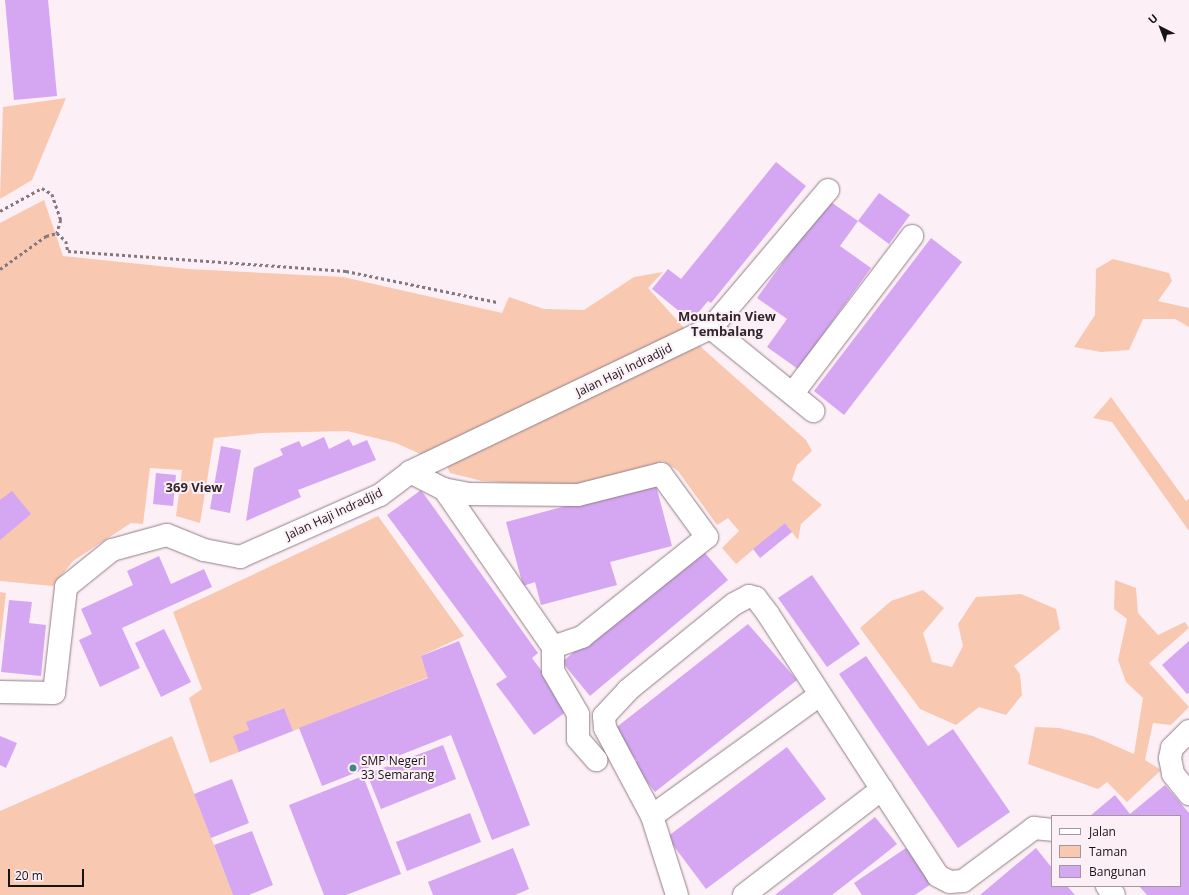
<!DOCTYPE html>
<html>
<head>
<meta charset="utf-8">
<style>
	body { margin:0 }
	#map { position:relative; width:1189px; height:895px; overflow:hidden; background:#fdeff6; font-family:"Open Sans",sans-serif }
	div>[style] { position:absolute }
	.green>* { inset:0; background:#f8c8b1 }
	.building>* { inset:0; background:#d5a6f2 }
	.path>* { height:2.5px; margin-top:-1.25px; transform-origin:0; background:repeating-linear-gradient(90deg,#83797e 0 3px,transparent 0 6px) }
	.roads { filter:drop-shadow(0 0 1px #8f7f87) drop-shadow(0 0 1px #8f7f87) }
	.minor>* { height:22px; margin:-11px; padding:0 11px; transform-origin:11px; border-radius:11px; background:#fff }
	.dots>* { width:11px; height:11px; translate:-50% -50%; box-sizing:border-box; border:2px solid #fdeff6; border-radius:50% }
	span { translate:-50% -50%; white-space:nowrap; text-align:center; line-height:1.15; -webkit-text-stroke:4px #fdeff6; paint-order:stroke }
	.street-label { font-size:12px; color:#181316 }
	.poi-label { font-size:12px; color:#181316 }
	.left { translate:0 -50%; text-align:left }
	.neighbourhood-label { font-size:13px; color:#32252c; font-weight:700 }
	.legend { position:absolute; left:1051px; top:815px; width:130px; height:72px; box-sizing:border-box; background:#fdeff6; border:1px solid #a1979c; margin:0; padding:5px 7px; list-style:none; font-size:12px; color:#181316 }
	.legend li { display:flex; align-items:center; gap:8px; height:20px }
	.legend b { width:20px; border:1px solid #a1979c }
	.north { position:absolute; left:1141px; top:8px; width:40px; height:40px; -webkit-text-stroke:3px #fdeff6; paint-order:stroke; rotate:318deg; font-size:11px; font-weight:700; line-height:16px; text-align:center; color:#181316 }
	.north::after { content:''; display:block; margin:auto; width:14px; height:18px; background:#181316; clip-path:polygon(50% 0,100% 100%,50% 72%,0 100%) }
	.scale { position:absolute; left:8px; top:869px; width:76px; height:18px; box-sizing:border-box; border:2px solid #181316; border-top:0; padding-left:5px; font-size:12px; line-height:14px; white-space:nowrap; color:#181316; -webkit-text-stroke:3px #fdeff6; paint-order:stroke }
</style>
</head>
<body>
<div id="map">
	<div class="green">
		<i style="clip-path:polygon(66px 98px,32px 180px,0 199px,3px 107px)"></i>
		<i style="clip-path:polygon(44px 200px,63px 256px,188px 269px,343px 277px,502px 313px,509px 297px,544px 309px,584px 310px,634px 277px,663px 272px,648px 288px,703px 349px,806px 440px,812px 451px,797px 465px,792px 480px,822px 505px,801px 524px,798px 540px,785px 523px,736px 564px,722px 548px,739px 531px,728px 518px,717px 525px,678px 471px,663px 461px,599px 484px,524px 484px,482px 481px,450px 473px,447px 466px,396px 443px,347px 431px,262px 433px,214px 438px,200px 523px,176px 516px,182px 470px,150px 468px,143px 524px,131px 523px,73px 561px,53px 586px,0 581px,0 223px)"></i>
		<i style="clip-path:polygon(1113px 259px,1169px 273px,1172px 281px,1158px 301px,1189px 308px,1189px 327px,1175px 319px,1143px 319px,1129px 350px,1101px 352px,1074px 347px,1095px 315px,1096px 269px)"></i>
		<i style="clip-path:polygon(1111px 397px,1186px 501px,1189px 499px,1189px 531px,1112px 422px,1093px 418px)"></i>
		<i style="clip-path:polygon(378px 516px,464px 636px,421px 656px,429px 677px,293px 731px,283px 708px,247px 722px,249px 730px,239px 752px,210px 763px,189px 698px,202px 689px,173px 612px)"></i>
		<i style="clip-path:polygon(1115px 580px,1136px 588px,1138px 613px,1158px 635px,1185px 622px,1189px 628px,1149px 663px,1189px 707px,1171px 725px,1153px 723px,1145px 760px,1161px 770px,1127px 802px,1107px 782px,1098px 789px,1028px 764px,1035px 727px,1059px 728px,1093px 736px,1134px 754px,1143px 698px,1126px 682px,1118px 660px,1127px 619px,1114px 609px)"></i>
		<i style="clip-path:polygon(923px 590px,944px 608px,923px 633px,932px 662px,952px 667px,963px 646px,958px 624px,976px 597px,1021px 594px,1056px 609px,1060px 629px,1014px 666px,1020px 674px,1022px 695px,1006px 715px,979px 707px,956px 725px,920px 709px,860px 628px,891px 601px)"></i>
		<i style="clip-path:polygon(0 592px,6px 593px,0 644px)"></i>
		<i style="clip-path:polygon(172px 736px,233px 895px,0 895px,0 811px)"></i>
	</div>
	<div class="building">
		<i style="clip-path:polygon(5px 0,48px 0,57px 96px,14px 100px)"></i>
		<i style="clip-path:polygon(776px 162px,806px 186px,711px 303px,708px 301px,691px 321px,652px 289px,668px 269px,681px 279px)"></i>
		<i style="clip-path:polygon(879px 193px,910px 215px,889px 244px,858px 221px)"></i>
		<i style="clip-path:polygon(828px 200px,858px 221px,840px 246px,871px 268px,798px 369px,767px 347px,787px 319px,757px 298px)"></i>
		<i style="clip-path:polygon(931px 238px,962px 262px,844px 415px,814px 391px)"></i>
		<i style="clip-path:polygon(324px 437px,329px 449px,349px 439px,353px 446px,367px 440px,376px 460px,298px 490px,301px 497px,246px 521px,254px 468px,283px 455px,280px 449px,299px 441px,302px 447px)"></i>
		<i style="clip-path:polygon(221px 446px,241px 450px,230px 513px,210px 509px)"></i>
		<i style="clip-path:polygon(156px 473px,176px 475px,173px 506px,153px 504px)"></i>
		<i style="clip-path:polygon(655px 482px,672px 546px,610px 562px,617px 585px,541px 605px,535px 582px,523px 586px,506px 522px)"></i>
		<i style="clip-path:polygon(421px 490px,538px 653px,532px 658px,570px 709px,534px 735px,496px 684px,507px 677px,387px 515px)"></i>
		<i style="clip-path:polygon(12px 491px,31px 514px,0 540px,0 500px)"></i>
		<i style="clip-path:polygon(785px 523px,792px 532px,760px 558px,753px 549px)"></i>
		<i style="clip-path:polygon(700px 547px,728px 580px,590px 696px,562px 662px)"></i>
		<i style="clip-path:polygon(159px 556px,171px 584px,204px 569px,212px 587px,122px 628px,140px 668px,100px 687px,79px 640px,92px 634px,81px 609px,133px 585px,127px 571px)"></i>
		<i style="clip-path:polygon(812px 575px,860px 644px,827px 667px,778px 598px)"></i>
		<i style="clip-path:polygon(9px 600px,32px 602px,29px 623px,46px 625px,41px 676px,1px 672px)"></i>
		<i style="clip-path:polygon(748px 624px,797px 680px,655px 792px,633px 764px,637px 761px,613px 730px)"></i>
		<i style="clip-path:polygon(164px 629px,191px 682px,161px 697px,135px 643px)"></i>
		<i style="clip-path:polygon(459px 641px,530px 825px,492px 840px,451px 735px,322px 786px,299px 728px,428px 678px,421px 656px)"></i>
		<i style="clip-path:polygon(1189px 641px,1189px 693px,1187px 694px,1162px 665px)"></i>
		<i style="clip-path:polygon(866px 656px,928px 746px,953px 729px,1010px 812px,958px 848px,839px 674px)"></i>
		<i style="clip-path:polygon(284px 708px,293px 731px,239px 752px,233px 736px,249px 730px,246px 722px)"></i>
		<i style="clip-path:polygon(0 736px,17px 743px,6px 768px,0 765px)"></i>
		<i style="clip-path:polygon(443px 745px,456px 779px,381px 809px,367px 774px)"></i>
		<i style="clip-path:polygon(787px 747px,826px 799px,706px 889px,667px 837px)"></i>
		<i style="clip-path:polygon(363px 776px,401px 874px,346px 895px,324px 895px,289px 805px)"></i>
		<i style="clip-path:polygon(232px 779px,249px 823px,211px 838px,194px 794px)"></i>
		<i style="clip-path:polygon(1165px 785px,1189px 813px,1189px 895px,1147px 895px,1139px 886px,1180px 886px,1180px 816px,1090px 816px,1115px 795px,1130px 814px)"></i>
		<i style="clip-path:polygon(470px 813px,481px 842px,407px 871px,396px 842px)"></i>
		<i style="clip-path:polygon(875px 817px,897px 844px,877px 860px,832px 895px,775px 895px)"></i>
		<i style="clip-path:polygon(252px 831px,273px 885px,249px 895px,233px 895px,214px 845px)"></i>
		<i style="clip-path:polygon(513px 848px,529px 889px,515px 895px,433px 895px,428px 882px)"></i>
		<i style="clip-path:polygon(906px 848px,931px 884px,915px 895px,862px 895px,854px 883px)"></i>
		<i style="clip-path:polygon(1036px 848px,1052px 868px,1052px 886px,1067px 886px,1075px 895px,980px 895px)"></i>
	</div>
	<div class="path">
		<i style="left:0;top:211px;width:48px;rotate:-28.7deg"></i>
		<i style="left:42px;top:188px;width:12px;rotate:31deg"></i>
		<i style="left:52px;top:194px;width:28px;rotate:71deg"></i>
		<i style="left:61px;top:220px;width:14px;rotate:107deg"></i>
		<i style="left:0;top:269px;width:57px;rotate:-35.7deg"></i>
		<i style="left:46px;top:236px;width:11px;rotate:-15deg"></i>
		<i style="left:57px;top:233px;width:12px;rotate:42deg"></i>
		<i style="left:66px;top:241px;width:10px;rotate:79deg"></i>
		<i style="left:68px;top:251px;width:279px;rotate:4.1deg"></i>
		<i style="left:346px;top:271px;width:154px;rotate:11.6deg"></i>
	</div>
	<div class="roads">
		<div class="minor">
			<i style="left:711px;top:328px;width:181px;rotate:-49.7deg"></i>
			<i style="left:793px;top:393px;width:197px;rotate:-52.8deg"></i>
			<i style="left:410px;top:472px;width:38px;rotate:27deg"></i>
			<i style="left:444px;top:489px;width:192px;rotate:55.4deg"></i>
			<i style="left:553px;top:647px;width:31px;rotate:-19deg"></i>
			<i style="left:582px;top:637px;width:160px;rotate:-38.7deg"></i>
			<i style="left:707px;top:537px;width:78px;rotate:-126.1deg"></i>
			<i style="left:661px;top:474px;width:86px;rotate:165.8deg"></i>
			<i style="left:578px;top:495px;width:109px;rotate:-179.5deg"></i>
			<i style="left:469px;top:494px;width:25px;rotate:-169deg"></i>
			<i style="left:553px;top:647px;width:24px;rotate:90deg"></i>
			<i style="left:553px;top:671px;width:50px;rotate:59.8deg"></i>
			<i style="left:578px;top:714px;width:25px;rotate:90deg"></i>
			<i style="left:578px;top:739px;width:28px;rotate:49deg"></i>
			<i style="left:0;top:692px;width:54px;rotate:1.1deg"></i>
			<i style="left:54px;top:693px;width:107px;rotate:-83.5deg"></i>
			<i style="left:66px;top:587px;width:59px;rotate:-38.8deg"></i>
			<i style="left:112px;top:550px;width:57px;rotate:-15.3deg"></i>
			<i style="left:167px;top:535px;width:40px;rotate:22deg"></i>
			<i style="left:204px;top:550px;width:37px;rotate:11deg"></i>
			<i style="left:240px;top:557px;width:153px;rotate:-23.9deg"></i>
			<i style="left:380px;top:495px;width:38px;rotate:-37deg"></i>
			<i style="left:410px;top:472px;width:334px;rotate:-25.6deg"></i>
			<i style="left:711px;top:328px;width:132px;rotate:39.1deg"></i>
			<i style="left:1189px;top:731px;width:24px;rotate:135deg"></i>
			<i style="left:1172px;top:748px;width:10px;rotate:101deg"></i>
			<i style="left:1170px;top:758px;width:16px;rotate:79deg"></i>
			<i style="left:1173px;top:774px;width:26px;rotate:51deg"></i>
			<i style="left:652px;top:816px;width:100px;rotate:-118.1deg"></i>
			<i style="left:605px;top:728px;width:12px;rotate:-95deg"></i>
			<i style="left:604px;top:716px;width:35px;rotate:-47deg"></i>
			<i style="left:628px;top:690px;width:136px;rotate:-39.1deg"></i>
			<i style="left:734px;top:604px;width:17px;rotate:-28deg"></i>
			<i style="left:749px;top:596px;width:7px;rotate:16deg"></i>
			<i style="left:756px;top:598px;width:20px;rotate:53deg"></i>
			<i style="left:768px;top:614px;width:312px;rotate:57deg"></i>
			<i style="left:938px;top:876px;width:13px;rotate:27deg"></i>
			<i style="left:950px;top:882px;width:13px;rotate:-4deg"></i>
			<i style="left:963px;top:881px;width:89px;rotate:-36.7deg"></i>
			<i style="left:1034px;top:828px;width:18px;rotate:6deg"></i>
			<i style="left:1107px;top:886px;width:11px;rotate:52deg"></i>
			<i style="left:677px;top:895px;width:83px;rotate:-107.6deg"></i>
			<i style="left:652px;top:816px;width:207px;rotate:-35.8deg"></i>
			<i style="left:744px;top:895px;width:174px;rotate:-37.5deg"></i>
		</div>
	</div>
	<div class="dots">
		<i style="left:353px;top:768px;background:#438880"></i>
	</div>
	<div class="street-label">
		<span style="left:624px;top:370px;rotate:-26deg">Jalan Haji Indradjid</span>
		<span style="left:334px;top:514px;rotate:-25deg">Jalan Haji Indradjid</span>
	</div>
	<div class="poi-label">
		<span class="left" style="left:361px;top:768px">SMP Negeri<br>33 Semarang</span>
	</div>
	<div class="neighbourhood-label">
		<span style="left:727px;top:324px">Mountain View<br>Tembalang</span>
		<span style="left:194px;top:487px">369 View</span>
	</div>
	<ul class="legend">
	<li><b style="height:5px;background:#fff"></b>Jalan</li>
	<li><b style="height:11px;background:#f8c8b1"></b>Taman</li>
	<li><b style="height:11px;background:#d5a6f2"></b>Bangunan</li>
	</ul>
	<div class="north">U</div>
	<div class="scale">20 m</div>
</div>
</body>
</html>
